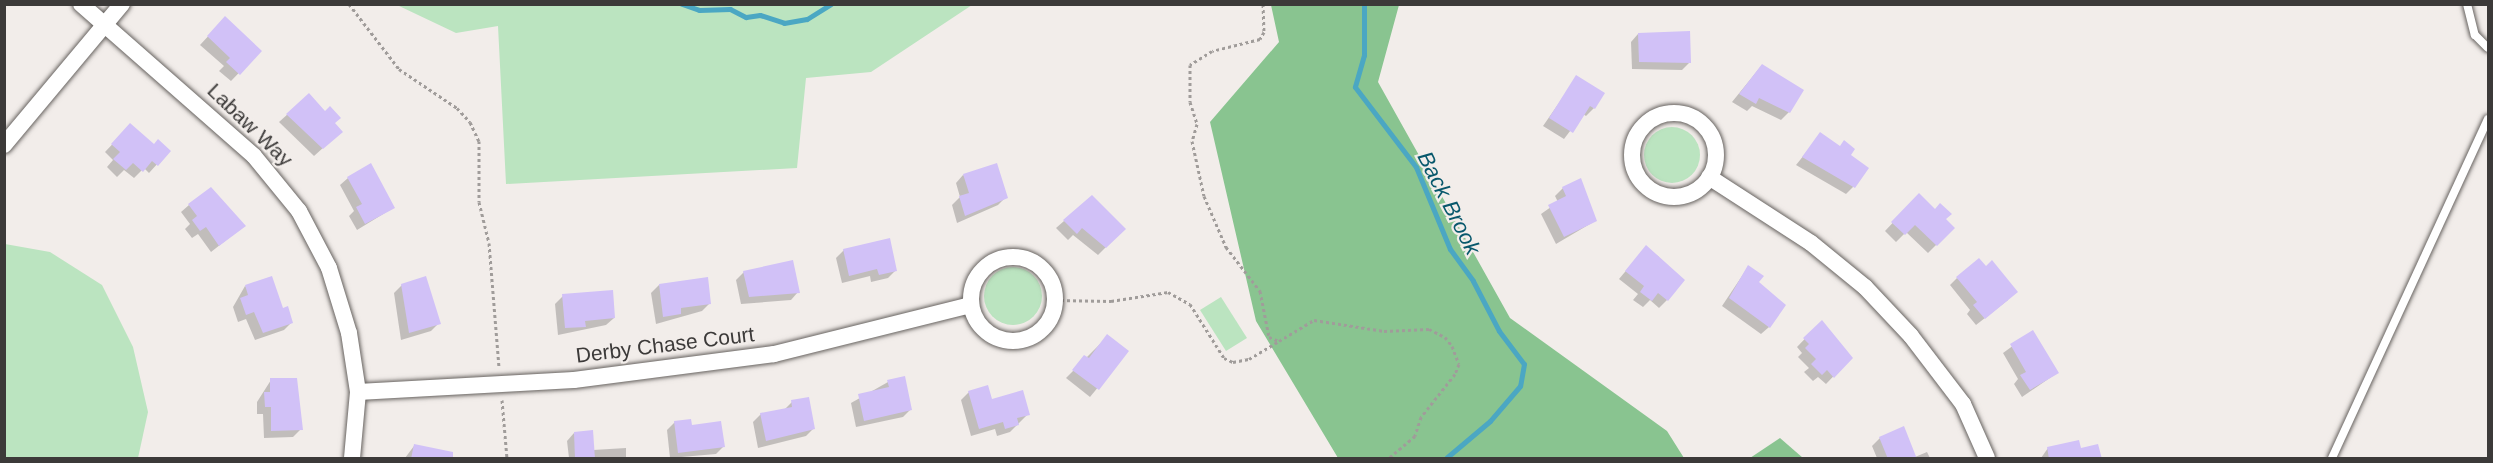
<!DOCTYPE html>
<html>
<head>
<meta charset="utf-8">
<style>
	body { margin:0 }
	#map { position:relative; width:2493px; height:463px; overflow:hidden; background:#f2edea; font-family:Arial,sans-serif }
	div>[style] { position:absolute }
	.green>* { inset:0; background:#bbe4c0 }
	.round { border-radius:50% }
	.forest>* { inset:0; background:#89c490 }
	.shadow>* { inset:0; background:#0003 }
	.stream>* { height:5px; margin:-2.5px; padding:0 2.5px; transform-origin:2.5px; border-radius:2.5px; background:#4ba7c3 }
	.building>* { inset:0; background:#d1c1f7 }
	.path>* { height:3px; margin-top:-1.5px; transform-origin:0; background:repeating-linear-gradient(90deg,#a09c9a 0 3px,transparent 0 6px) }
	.roads { filter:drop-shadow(0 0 2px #676360) drop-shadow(0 0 2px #676360) }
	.service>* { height:8px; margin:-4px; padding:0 4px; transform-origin:4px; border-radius:4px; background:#fff }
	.minor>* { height:16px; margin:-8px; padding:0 8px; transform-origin:8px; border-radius:8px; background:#fff }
	.minor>.ring { margin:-8px; padding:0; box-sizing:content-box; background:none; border:16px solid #fff; border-radius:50% }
	span { translate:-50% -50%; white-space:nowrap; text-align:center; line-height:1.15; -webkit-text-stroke:4.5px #f2edea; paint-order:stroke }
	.street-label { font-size:21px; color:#3c3a39 }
	.water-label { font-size:22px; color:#08586c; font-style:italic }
	.frame { position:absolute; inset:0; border:6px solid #3c3a39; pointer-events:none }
</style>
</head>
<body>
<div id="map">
	<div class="green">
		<i style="clip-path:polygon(397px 5px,972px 5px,871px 72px,806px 78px,797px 168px,506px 184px,498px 26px,456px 33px)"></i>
		<i class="round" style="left:1644px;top:127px;width:56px;height:56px"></i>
		<i style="clip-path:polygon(5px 244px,50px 252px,102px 285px,133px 347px,148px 412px,138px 458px,5px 458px)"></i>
		<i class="round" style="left:984px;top:267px;width:58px;height:58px"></i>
		<i style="clip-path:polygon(1221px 297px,1247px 338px,1226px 351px,1200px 310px)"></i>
	</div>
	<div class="forest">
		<i style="clip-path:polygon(1271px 5px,1399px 5px,1378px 82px,1510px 318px,1667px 431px,1684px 458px,1338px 458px,1256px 321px,1210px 122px,1279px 42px)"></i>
		<i style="clip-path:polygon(1780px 438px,1803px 458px,1750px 458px)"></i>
	</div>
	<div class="shadow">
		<i style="clip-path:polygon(225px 18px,260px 51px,231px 81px,219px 71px,224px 66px,200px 45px)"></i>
		<i style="clip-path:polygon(1638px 34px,1690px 62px,1682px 70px,1632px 69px,1631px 42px)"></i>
		<i style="clip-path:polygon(1762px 65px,1789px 112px,1781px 120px,1752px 106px,1747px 111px,1732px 102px)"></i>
		<i style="clip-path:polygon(1577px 77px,1594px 108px,1586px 116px,1583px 114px,1564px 139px,1543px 126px)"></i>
		<i style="clip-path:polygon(309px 95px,333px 123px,333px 139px,314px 156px,279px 122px)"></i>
		<i style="clip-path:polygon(123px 133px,154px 146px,169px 151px,149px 173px,144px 168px,134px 178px,124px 170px,117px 177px,107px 167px,113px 160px,105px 152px)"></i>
		<i style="clip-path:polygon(1821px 134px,1849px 155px,1853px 187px,1846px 194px,1796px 165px)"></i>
		<i style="clip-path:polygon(963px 175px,1006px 197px,998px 205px,957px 223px,952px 205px,960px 197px,956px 183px)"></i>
		<i style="clip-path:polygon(348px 178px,393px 208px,357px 230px,349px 216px,354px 211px,340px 185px)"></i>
		<i style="clip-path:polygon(1563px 188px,1595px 221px,1556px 244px,1541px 214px,1558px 202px,1555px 196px)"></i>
		<i style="clip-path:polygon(1919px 195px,1953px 228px,1928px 253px,1906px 232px,1896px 242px,1885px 231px)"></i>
		<i style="clip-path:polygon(189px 205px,244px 226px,211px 252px,198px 234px,192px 238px,185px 229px,190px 224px,181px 212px)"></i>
		<i style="clip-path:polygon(1064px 221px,1124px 229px,1098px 255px,1073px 235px,1068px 240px,1056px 228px)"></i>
		<i style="clip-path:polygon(1646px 247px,1659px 257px,1667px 300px,1659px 308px,1650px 300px,1643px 307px,1633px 300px,1638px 294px,1619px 279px)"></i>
		<i style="clip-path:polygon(844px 250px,896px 270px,888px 278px,871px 282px,870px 276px,842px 283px,836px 258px)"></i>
		<i style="clip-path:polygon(1748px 267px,1757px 283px,1769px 327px,1761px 334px,1722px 306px)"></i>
		<i style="clip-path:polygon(744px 272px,798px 292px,791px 300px,741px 304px,736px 280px)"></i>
		<i style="clip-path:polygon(1957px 278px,2008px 300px,1976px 325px,1967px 314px,1970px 310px,1950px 285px)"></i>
		<i style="clip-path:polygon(402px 285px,439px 323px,431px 331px,401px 340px,394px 293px)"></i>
		<i style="clip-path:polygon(659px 285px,710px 303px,702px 311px,656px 324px,651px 293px)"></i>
		<i style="clip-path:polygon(245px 286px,282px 310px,292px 322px,284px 330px,255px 340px,246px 319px,238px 322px,233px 307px)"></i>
		<i style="clip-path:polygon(563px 296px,614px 318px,606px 325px,558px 335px,555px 304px)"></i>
		<i style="clip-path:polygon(1821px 322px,1851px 358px,1826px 384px,1818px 377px,1813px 381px,1804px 372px,1809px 368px,1798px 357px,1802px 353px,1797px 347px)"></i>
		<i style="clip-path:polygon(2032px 332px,2057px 373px,2022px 397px,2014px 384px,2018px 379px,2003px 353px)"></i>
		<i style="clip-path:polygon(1100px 344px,1127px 352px,1090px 397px,1066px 378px)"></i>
		<i style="clip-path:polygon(271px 380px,301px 429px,293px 437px,264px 438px,263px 414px,257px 414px,257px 402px)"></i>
		<i style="clip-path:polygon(888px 382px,911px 409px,903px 417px,856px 427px,851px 403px)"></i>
		<i style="clip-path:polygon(969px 392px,991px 400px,1028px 414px,1010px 432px,997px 436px,995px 429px,971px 436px,961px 400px)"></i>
		<i style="clip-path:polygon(792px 402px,814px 428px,806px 436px,758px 448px,753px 422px,761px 414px,784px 410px)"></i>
		<i style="clip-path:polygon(675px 422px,690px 427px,723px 447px,716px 454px,670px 458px,667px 430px)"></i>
		<i style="clip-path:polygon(574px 433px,593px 450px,626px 448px,626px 458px,569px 458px,567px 441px)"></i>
		<i style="clip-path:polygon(1880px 438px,1915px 457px,1927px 452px,1930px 458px,1877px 458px,1872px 446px)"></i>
		<i style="clip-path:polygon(414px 446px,436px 458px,405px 458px)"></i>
		<i style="clip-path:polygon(2048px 448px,2080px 449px,2100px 458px,2041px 458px)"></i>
	</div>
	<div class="stream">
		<i style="left:682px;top:4px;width:18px;rotate:19deg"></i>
		<i style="left:699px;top:10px;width:31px;rotate:-2deg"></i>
		<i style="left:730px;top:9px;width:18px;rotate:27deg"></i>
		<i style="left:746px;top:17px;width:14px;rotate:-8deg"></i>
		<i style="left:760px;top:15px;width:25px;rotate:18deg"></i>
		<i style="left:784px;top:23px;width:23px;rotate:-10deg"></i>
		<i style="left:807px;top:19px;width:28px;rotate:-32deg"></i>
		<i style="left:1364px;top:4px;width:51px;rotate:90deg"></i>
		<i style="left:1364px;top:55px;width:33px;rotate:106deg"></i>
		<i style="left:1355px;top:87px;width:101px;rotate:52.7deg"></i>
		<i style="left:1416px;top:167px;width:89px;rotate:67.5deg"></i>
		<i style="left:1450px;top:249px;width:39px;rotate:54deg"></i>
		<i style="left:1473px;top:281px;width:56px;rotate:62.5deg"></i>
		<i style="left:1499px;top:331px;width:41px;rotate:52.9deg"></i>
		<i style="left:1524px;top:364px;width:22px;rotate:100deg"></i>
		<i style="left:1520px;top:386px;width:46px;rotate:130.6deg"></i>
		<i style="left:1490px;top:421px;width:57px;rotate:139.9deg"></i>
	</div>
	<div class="building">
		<i style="clip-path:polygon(225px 16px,262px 51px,240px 75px,226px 62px,230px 58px,207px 36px)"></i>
		<i style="clip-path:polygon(1690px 31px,1691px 63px,1639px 62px,1638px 33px)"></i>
		<i style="clip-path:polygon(1762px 64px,1804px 90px,1790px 113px,1759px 98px,1756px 104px,1739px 94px)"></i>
		<i style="clip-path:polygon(1576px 75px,1605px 93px,1595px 109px,1590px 106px,1573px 133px,1549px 118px)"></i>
		<i style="clip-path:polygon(309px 93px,325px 111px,330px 106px,341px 118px,335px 123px,343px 132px,323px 149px,286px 114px)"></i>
		<i style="clip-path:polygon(130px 123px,154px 144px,158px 139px,171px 151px,158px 166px,152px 161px,143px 172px,133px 163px,126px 170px,113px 159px,120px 152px,111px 144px)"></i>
		<i style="clip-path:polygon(1820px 132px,1840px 146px,1844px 140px,1855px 149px,1851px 155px,1869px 168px,1855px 188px,1802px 157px)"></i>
		<i style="clip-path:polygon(371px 163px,395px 208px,365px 224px,356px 207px,362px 204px,347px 177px)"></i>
		<i style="clip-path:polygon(997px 163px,1008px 198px,965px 216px,959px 196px,969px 193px,963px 174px)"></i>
		<i style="clip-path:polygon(1581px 178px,1597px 221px,1564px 237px,1548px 205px,1566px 196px,1562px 187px)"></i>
		<i style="clip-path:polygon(211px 187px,246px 226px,219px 246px,206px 227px,200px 231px,192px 220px,197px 216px,188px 204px)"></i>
		<i style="clip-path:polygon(1919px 193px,1935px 209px,1940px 203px,1952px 214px,1946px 219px,1955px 228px,1937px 246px,1915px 225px,1905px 235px,1891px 222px)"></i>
		<i style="clip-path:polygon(1092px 195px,1126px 229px,1106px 248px,1082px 228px,1077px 234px,1063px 220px)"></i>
		<i style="clip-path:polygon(890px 238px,897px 271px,879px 275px,877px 269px,849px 276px,843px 249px)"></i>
		<i style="clip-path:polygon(1646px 245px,1685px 280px,1668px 301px,1658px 293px,1652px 301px,1640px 292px,1644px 286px,1625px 271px)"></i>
		<i style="clip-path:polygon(1979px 258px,1986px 266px,1992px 260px,2018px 292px,1985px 319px,1973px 305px,1977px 302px,1956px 277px)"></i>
		<i style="clip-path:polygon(793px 260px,800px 293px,749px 297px,743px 271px)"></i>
		<i style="clip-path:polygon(1748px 265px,1764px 276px,1759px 282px,1786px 305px,1770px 328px,1729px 298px)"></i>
		<i style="clip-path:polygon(272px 276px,283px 308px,288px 306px,293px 323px,263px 333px,254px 312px,246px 315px,240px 298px,248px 295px,245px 285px)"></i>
		<i style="clip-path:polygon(426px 276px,441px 324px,409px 333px,401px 284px)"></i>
		<i style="clip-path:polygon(708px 277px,711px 304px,681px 308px,681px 314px,663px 317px,659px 284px)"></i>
		<i style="clip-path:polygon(613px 290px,615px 318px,585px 321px,586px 327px,565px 328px,562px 294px)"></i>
		<i style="clip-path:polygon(1822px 320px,1853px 358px,1834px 378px,1827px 370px,1822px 375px,1811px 364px,1816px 359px,1805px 348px,1809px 344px,1803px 338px)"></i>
		<i style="clip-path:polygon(2033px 330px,2059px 373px,2030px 390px,2020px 375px,2026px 372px,2010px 344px)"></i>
		<i style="clip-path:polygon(1107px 334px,1129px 351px,1099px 390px,1072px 370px,1084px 355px,1089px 358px)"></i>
		<i style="clip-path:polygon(905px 376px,912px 410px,864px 421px,858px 394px,889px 387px,887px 380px)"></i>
		<i style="clip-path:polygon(270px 378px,297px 378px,303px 430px,271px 431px,271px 407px,265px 407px,264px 392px,270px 392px)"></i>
		<i style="clip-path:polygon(988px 385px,992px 399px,1023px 390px,1030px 415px,1017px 418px,1019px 425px,1005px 429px,1003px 422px,979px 429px,968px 391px)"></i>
		<i style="clip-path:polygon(809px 397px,815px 429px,766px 441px,760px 413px,792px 407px,791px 400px)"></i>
		<i style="clip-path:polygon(691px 419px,692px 425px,721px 421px,725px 447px,678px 453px,674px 421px)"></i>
		<i style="clip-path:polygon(1904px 426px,1917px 459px,1888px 459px,1879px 437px)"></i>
		<i style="clip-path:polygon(593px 430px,595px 459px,575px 459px,574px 432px)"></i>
		<i style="clip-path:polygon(2079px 440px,2081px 448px,2098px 444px,2102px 459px,2049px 459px,2047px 447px)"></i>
		<i style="clip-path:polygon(414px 444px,453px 452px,453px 459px,411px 459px)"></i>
	</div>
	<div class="path">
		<i style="left:349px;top:4px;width:82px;rotate:52.4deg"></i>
		<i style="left:399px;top:69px;width:70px;rotate:33.9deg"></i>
		<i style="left:457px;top:108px;width:19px;rotate:47deg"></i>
		<i style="left:470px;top:122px;width:21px;rotate:65deg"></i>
		<i style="left:479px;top:141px;width:61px;rotate:90deg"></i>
		<i style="left:479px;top:202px;width:42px;rotate:76.3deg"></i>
		<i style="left:489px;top:243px;width:125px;rotate:85.4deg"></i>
		<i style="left:1263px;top:4px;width:28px;rotate:88deg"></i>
		<i style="left:1264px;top:32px;width:8px;rotate:120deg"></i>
		<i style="left:1260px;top:39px;width:49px;rotate:166deg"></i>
		<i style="left:1212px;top:51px;width:26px;rotate:148deg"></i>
		<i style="left:1190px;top:65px;width:37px;rotate:90deg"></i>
		<i style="left:1190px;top:102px;width:23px;rotate:72deg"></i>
		<i style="left:1197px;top:124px;width:18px;rotate:106deg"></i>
		<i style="left:1192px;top:141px;width:56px;rotate:77.7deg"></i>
		<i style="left:1204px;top:196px;width:56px;rotate:66.7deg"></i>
		<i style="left:1226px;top:247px;width:56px;rotate:52.3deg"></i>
		<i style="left:1260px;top:291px;width:47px;rotate:78.9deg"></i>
		<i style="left:1269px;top:337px;width:11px;rotate:22deg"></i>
		<i style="left:1279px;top:341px;width:41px;rotate:-31deg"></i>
		<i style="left:1314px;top:320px;width:71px;rotate:8.9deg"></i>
		<i style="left:1384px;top:331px;width:45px;rotate:-2.5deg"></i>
		<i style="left:1429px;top:329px;width:18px;rotate:27deg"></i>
		<i style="left:1445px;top:337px;width:11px;rotate:52deg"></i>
		<i style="left:1452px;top:346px;width:19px;rotate:69deg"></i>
		<i style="left:1459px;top:364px;width:11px;rotate:112deg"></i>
		<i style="left:1455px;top:374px;width:55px;rotate:128.3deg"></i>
		<i style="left:1421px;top:417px;width:20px;rotate:108deg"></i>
		<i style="left:1415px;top:436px;width:34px;rotate:140deg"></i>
		<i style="left:1055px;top:300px;width:56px;rotate:1deg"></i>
		<i style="left:1111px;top:301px;width:58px;rotate:-9deg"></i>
		<i style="left:1168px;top:292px;width:25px;rotate:29deg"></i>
		<i style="left:1190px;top:304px;width:64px;rotate:57.8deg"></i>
		<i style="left:1224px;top:358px;width:10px;rotate:24deg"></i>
		<i style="left:1233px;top:362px;width:16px;rotate:-11deg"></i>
		<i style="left:1249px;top:359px;width:35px;rotate:-31deg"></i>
		<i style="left:502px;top:400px;width:58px;rotate:85.1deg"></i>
	</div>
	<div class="roads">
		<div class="service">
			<i style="left:2467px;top:4px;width:32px;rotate:76deg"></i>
			<i style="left:2475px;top:35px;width:18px;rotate:45deg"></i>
			<i style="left:2332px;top:458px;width:373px;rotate:-65.3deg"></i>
		</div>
		<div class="minor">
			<i style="left:81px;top:4px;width:230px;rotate:41.3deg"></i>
			<i style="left:254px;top:156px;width:71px;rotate:50.7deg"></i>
			<i style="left:299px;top:211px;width:64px;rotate:62.2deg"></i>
			<i style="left:329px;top:268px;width:68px;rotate:72.9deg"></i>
			<i style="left:349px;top:333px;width:60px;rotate:81.3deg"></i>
			<i style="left:358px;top:392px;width:66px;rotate:95.2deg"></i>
			<i class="ring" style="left:1632px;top:113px;width:68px;height:68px"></i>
			<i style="left:4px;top:145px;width:184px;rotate:-50.1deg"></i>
			<i style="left:1709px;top:177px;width:121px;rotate:32.9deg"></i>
			<i style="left:1811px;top:243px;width:70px;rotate:39.2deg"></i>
			<i style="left:1865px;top:287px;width:67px;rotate:46.8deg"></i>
			<i style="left:1911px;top:336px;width:86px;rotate:52.6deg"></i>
			<i style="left:1963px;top:404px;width:59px;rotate:66deg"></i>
			<i class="ring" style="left:971px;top:257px;width:68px;height:68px"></i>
			<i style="left:358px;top:392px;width:216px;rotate:-3.2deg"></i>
			<i style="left:574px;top:380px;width:202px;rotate:-7.4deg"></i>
			<i style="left:774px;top:354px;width:203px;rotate:-14deg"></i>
		</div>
	</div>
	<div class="street-label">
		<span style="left:250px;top:125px;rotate:44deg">Labaw Way</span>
		<span style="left:665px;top:345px;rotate:-7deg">Derby Chase Court</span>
	</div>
	<div class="water-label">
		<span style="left:1449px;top:203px;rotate:63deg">Back Brook</span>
	</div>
	<div class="frame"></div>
</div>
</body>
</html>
